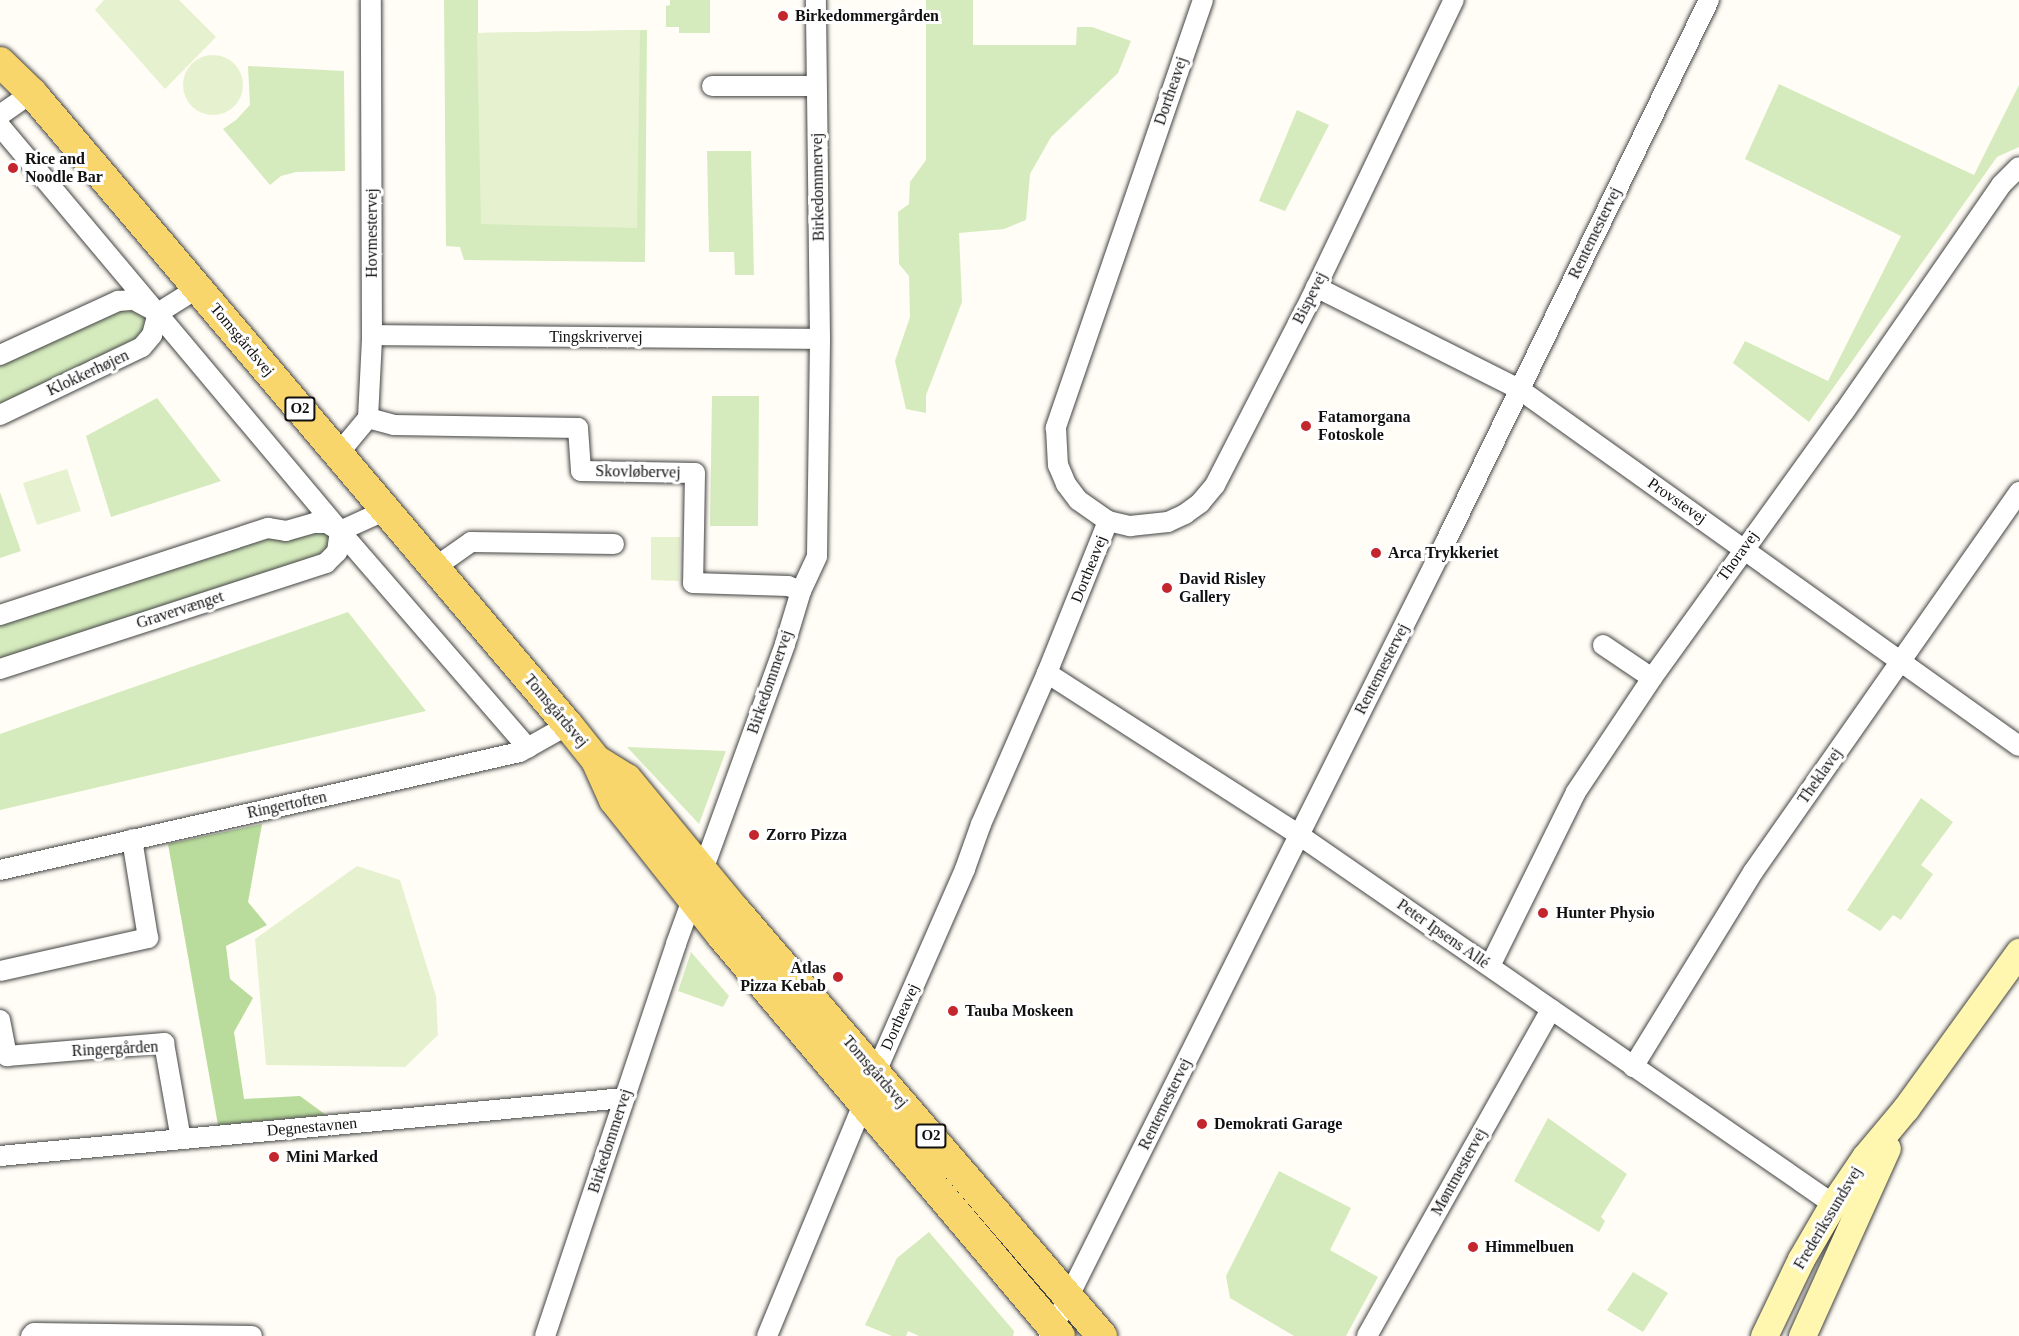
<!DOCTYPE html>
<html>
<head>
<meta charset="utf-8">
<style>
	body { margin:0 }
	#map { position:relative; width:2019px; height:1336px; overflow:hidden; background:#fffdf5; font-family:Georgia,serif }
	div>[style] { position:absolute }
	.green>* { inset:0; background:#d5ebbd }
	.forest>* { inset:0; background:#b9dc9c }
	.pitch>* { inset:0; background:#e6f2cf }
	.round { border-radius:50% }
	.roads { filter:drop-shadow(0 0 2px #444) drop-shadow(0 0 2px #444) }
	.street>* { height:20px; margin:-10px; padding:0 10px; transform-origin:10px; border-radius:10px; background:#fff }
	.secondary>* { height:27px; margin:-13.5px; padding:0 13.5px; transform-origin:13.5px; border-radius:13.5px; background:#fff6b0 }
	.primary>* { height:30px; margin:-15px; padding:0 15px; transform-origin:15px; border-radius:15px; background:#f9d66b }
	.dots>* { width:16px; height:16px; translate:-50% -50%; box-sizing:border-box; border:3px solid #fff; border-radius:50% }
	span { translate:-50% -50%; white-space:nowrap; text-align:center; line-height:1.15; -webkit-text-stroke:6px #fff; paint-order:stroke }
	.shield-label span { padding:2px 4px; background:#fff; border:2px solid; border-radius:4px; -webkit-text-stroke-width:0 }
	.shield-label { font-size:15px; color:#111; font-weight:700 }
	.poi-label { font-size:16px; color:#111; font-weight:700 }
	.left { translate:0 -50%; text-align:left }
	.right { translate:-100% -50%; text-align:right }
	.street-label { font-size:16px; color:#111 }
</style>
</head>
<body>
<div id="map">
	<div class="green">
		<i style="clip-path:polygon(444px 0,478px 0,478px 33px,647px 30px,645px 262px,464px 260px,460px 247px,446px 246px)"></i>
		<i style="clip-path:polygon(670px 0,710px 0,710px 33px,679px 33px,679px 27px,666px 27px,666px 6px,670px 5px)"></i>
		<i style="clip-path:polygon(926px 0,973px 0,973px 45px,1076px 45px,1077px 27px,1092px 27px,1131px 41px,1118px 73px,1051px 137px,1030px 174px,1026px 220px,1004px 229px,959px 233px,962px 302px,926px 395px,926px 413px,906px 409px,895px 361px,910px 317px,909px 276px,899px 264px,898px 212px,909px 204px,910px 182px,926px 160px)"></i>
		<i style="clip-path:polygon(248px 66px,344px 71px,345px 171px,296px 172px,281px 176px,270px 185px,223px 129px,236px 120px,250px 105px)"></i>
		<i style="clip-path:polygon(1779px 84px,1974px 175px,2019px 85px,2019px 147px,1997px 157px,1809px 422px,1733px 363px,1745px 341px,1828px 381px,1901px 236px,1745px 159px)"></i>
		<i style="clip-path:polygon(1297px 110px,1329px 125px,1285px 211px,1259px 201px)"></i>
		<i style="clip-path:polygon(707px 151px,751px 151px,754px 275px,735px 275px,734px 252px,709px 252px)"></i>
		<i style="clip-path:polygon(117px 309px,131px 309px,148px 316px,143px 331px,134px 342px,0 405px,0 363px)"></i>
		<i style="clip-path:polygon(712px 396px,759px 396px,758px 526px,710px 526px)"></i>
		<i style="clip-path:polygon(157px 398px,221px 481px,111px 517px,86px 436px)"></i>
		<i style="clip-path:polygon(0 492px,21px 551px,0 558px)"></i>
		<i style="clip-path:polygon(320px 532px,334px 532px,326px 549px,316px 558px,0 663px,0 623px,264px 537px)"></i>
		<i style="clip-path:polygon(348px 612px,426px 711px,0 810px,0 734px)"></i>
		<i style="clip-path:polygon(627px 747px,726px 751px,699px 824px)"></i>
		<i style="clip-path:polygon(1921px 798px,1953px 822px,1921px 865px,1933px 874px,1901px 920px,1893px 915px,1880px 931px,1847px 910px)"></i>
		<i style="clip-path:polygon(691px 952px,729px 996px,723px 1007px,678px 991px)"></i>
		<i style="clip-path:polygon(1548px 1118px,1627px 1174px,1601px 1217px,1605px 1221px,1599px 1232px,1514px 1181px)"></i>
		<i style="clip-path:polygon(1279px 1171px,1351px 1208px,1330px 1250px,1378px 1277px,1346px 1336px,1294px 1336px,1230px 1298px,1226px 1276px)"></i>
		<i style="clip-path:polygon(929px 1232px,1014px 1331px,1013px 1336px,919px 1336px,908px 1331px,906px 1336px,892px 1336px,865px 1325px,897px 1258px)"></i>
		<i style="clip-path:polygon(1633px 1272px,1668px 1293px,1643px 1332px,1607px 1310px)"></i>
	</div>
	<div class="forest">
		<i style="clip-path:polygon(262px 824px,248px 902px,267px 925px,226px 946px,230px 979px,253px 998px,234px 1032px,244px 1099px,300px 1096px,326px 1115px,218px 1125px,168px 844px)"></i>
	</div>
	<div class="pitch">
		<i style="clip-path:polygon(104px 0,179px 0,216px 37px,165px 89px,95px 10px)"></i>
		<i style="clip-path:polygon(640px 30px,637px 228px,481px 224px,477px 33px)"></i>
		<i class="round" style="left:183px;top:55px;width:60px;height:60px"></i>
		<i style="clip-path:polygon(67px 469px,81px 511px,37px 525px,23px 483px)"></i>
		<i style="clip-path:polygon(651px 537px,680px 537px,679px 581px,651px 580px)"></i>
		<i style="clip-path:polygon(357px 866px,400px 880px,436px 996px,438px 1035px,405px 1067px,266px 1065px,255px 939px)"></i>
	</div>
	<div class="roads">
		<div class="street">
			<i style="left:1203px;top:0;width:453px;rotate:109deg"></i>
			<i style="left:1056px;top:428px;width:37px;rotate:87deg"></i>
			<i style="left:1058px;top:465px;width:21px;rotate:67deg"></i>
			<i style="left:1066px;top:484px;width:20px;rotate:53deg"></i>
			<i style="left:1078px;top:500px;width:37px;rotate:35deg"></i>
			<i style="left:1108px;top:521px;width:23px;rotate:13deg"></i>
			<i style="left:1130px;top:526px;width:38px;rotate:-6deg"></i>
			<i style="left:1168px;top:522px;width:19px;rotate:-25deg"></i>
			<i style="left:1185px;top:514px;width:19px;rotate:-36deg"></i>
			<i style="left:1200px;top:503px;width:23px;rotate:-50deg"></i>
			<i style="left:1215px;top:485px;width:210px;rotate:-62.8deg"></i>
			<i style="left:1311px;top:298px;width:331px;rotate:-64.4deg"></i>
			<i style="left:712px;top:86px;width:104px"></i>
			<i style="left:0;top:115px;width:39px;rotate:-35deg"></i>
			<i style="left:0;top:126px;width:529px;rotate:49.99deg"></i>
			<i style="left:340px;top:531px;width:287px;rotate:49.1deg"></i>
			<i style="left:1316px;top:287px;width:227px;rotate:26.7deg"></i>
			<i style="left:1519px;top:389px;width:614px;rotate:35.53deg"></i>
			<i style="left:372px;top:335px;width:448px;rotate:0.5deg"></i>
			<i style="left:0;top:355px;width:130px;rotate:-24.6deg"></i>
			<i style="left:118px;top:301px;width:16px;rotate:-4deg"></i>
			<i style="left:134px;top:300px;width:27px;rotate:28deg"></i>
			<i style="left:158px;top:313px;width:47px;rotate:-32deg"></i>
			<i style="left:0;top:415px;width:157px;rotate:-25.6deg"></i>
			<i style="left:142px;top:347px;width:16px;rotate:-50deg"></i>
			<i style="left:152px;top:335px;width:23px;rotate:-75deg"></i>
			<i style="left:368px;top:418px;width:27px;rotate:15deg"></i>
			<i style="left:394px;top:425px;width:184px;rotate:0.9deg"></i>
			<i style="left:578px;top:428px;width:43px;rotate:86deg"></i>
			<i style="left:581px;top:471px;width:114px;rotate:1deg"></i>
			<i style="left:695px;top:473px;width:110px;rotate:91deg"></i>
			<i style="left:693px;top:583px;width:95px;rotate:1.8deg"></i>
			<i style="left:788px;top:586px;width:14px;rotate:21deg"></i>
			<i style="left:338px;top:454px;width:47px;rotate:-50.2deg"></i>
			<i style="left:368px;top:418px;width:78px;rotate:-87.1deg"></i>
			<i style="left:372px;top:340px;width:340px;rotate:-90.2deg"></i>
			<i style="left:434px;top:568px;width:45px;rotate:-35.1deg"></i>
			<i style="left:471px;top:542px;width:143px;rotate:0.8deg"></i>
			<i style="left:0;top:615px;width:282px;rotate:-18deg"></i>
			<i style="left:268px;top:528px;width:18px;rotate:9deg"></i>
			<i style="left:286px;top:531px;width:29px;rotate:-16deg"></i>
			<i style="left:314px;top:523px;width:13px"></i>
			<i style="left:327px;top:523px;width:15px;rotate:32deg"></i>
			<i style="left:340px;top:531px;width:51px;rotate:-24.5deg"></i>
			<i style="left:1603px;top:645px;width:59px;rotate:34deg"></i>
			<i style="left:0;top:669px;width:343px;rotate:-18deg"></i>
			<i style="left:326px;top:563px;width:16px;rotate:-45deg"></i>
			<i style="left:337px;top:552px;width:21px;rotate:-82deg"></i>
			<i style="left:1047px;top:673px;width:300px;rotate:32.7deg"></i>
			<i style="left:1299px;top:835px;width:649px;rotate:34.64deg"></i>
			<i style="left:0;top:870px;width:533px;rotate:-12.79deg"></i>
			<i style="left:520px;top:752px;width:55px;rotate:-29.4deg"></i>
			<i style="left:1490px;top:966px;width:194px;rotate:-63.7deg"></i>
			<i style="left:1576px;top:792px;width:137px;rotate:-56.3deg"></i>
			<i style="left:1652px;top:678px;width:328px;rotate:-54.2deg"></i>
			<i style="left:1844px;top:412px;width:276px;rotate:-55.3deg"></i>
			<i style="left:2001px;top:185px;width:25px;rotate:-45deg"></i>
			<i style="left:0;top:971px;width:152px;rotate:-12.6deg"></i>
			<i style="left:148px;top:938px;width:100px;rotate:-99.2deg"></i>
			<i style="left:0;top:1020px;width:37px;rotate:79deg"></i>
			<i style="left:7px;top:1056px;width:158px;rotate:-4.7deg"></i>
			<i style="left:164px;top:1043px;width:97px;rotate:80deg"></i>
			<i style="left:1633px;top:1067px;width:229px;rotate:-58.4deg"></i>
			<i style="left:1753px;top:872px;width:464px;rotate:-55deg"></i>
			<i style="left:876px;top:1072px;width:222px;rotate:-66.3deg"></i>
			<i style="left:965px;top:869px;width:48px;rotate:-70.4deg"></i>
			<i style="left:981px;top:824px;width:165px;rotate:-66.4deg"></i>
			<i style="left:1047px;top:673px;width:164px;rotate:-68.1deg"></i>
			<i style="left:0;top:1156px;width:627px;rotate:-5.31deg"></i>
			<i style="left:31px;top:1336px;width:4px;rotate:-45deg"></i>
			<i style="left:34px;top:1333px;width:218px;rotate:0.8deg"></i>
			<i style="left:545px;top:1336px;width:413px;rotate:-71.5deg"></i>
			<i style="left:676px;top:944px;width:319px;rotate:-70deg"></i>
			<i style="left:785px;top:644px;width:55px;rotate:-73.2deg"></i>
			<i style="left:801px;top:591px;width:38px;rotate:-65deg"></i>
			<i style="left:817px;top:556px;width:217px;rotate:-89.2deg"></i>
			<i style="left:820px;top:339px;width:339px;rotate:-90.7deg"></i>
			<i style="left:767px;top:1336px;width:253px;rotate:-67.5deg"></i>
			<i style="left:1049px;top:1336px;width:889px;rotate:-63.46deg"></i>
			<i style="left:1446px;top:541px;width:602px;rotate:-64.07deg"></i>
			<i style="left:1367px;top:1336px;width:375px;rotate:-60.6deg"></i>
		</div>
		<div class="secondary">
			<i style="left:1764px;top:1336px;width:85px;rotate:-64.3deg"></i>
			<i style="left:1801px;top:1259px;width:64px;rotate:-59.8deg"></i>
			<i style="left:1833px;top:1204px;width:57px;rotate:-55.8deg"></i>
			<i style="left:1865px;top:1157px;width:64px;rotate:-50.1deg"></i>
			<i style="left:1906px;top:1108px;width:193px;rotate:-54.1deg"></i>
			<i style="left:1802px;top:1336px;width:206px;rotate:-65.7deg"></i>
		</div>
		<div class="primary">
			<i style="left:0;top:62px;width:45px;rotate:44.1deg"></i>
			<i style="left:32px;top:93px;width:829px;rotate:49.7deg"></i>
			<i style="left:568px;top:725px;width:45px;rotate:51.3deg"></i>
			<i style="left:596px;top:760px;width:44px;rotate:65.8deg"></i>
			<i style="left:614px;top:800px;width:172px;rotate:51.6deg"></i>
			<i style="left:721px;top:935px;width:525px;rotate:49.79deg"></i>
			<i style="left:596px;top:760px;width:36px;rotate:32deg"></i>
			<i style="left:627px;top:779px;width:171px;rotate:50.5deg"></i>
			<i style="left:736px;top:911px;width:561px;rotate:49.27deg"></i>
		</div>
	</div>
	<div class="dots">
		<i style="left:783px;top:16px;background:#c4262e"></i>
		<i style="left:13px;top:168px;background:#c4262e"></i>
		<i style="left:1306px;top:426px;background:#c4262e"></i>
		<i style="left:1376px;top:553px;background:#c4262e"></i>
		<i style="left:1167px;top:588px;background:#c4262e"></i>
		<i style="left:754px;top:835px;background:#c4262e"></i>
		<i style="left:1543px;top:913px;background:#c4262e"></i>
		<i style="left:838px;top:977px;background:#c4262e"></i>
		<i style="left:953px;top:1011px;background:#c4262e"></i>
		<i style="left:1202px;top:1124px;background:#c4262e"></i>
		<i style="left:274px;top:1157px;background:#c4262e"></i>
		<i style="left:1473px;top:1247px;background:#c4262e"></i>
	</div>
	<div class="shield-label">
		<span style="left:300px;top:409px">O2</span>
		<span style="left:931px;top:1136px">O2</span>
	</div>
	<div class="poi-label">
		<span class="left" style="left:795px;top:16px">Birkedommergården</span>
		<span class="left" style="left:25px;top:168px">Rice and<br>Noodle Bar</span>
		<span class="left" style="left:1318px;top:426px">Fatamorgana<br>Fotoskole</span>
		<span class="left" style="left:1388px;top:553px">Arca Trykkeriet</span>
		<span class="left" style="left:1179px;top:588px">David Risley<br>Gallery</span>
		<span class="left" style="left:766px;top:835px">Zorro Pizza</span>
		<span class="left" style="left:1556px;top:913px">Hunter Physio</span>
		<span class="right" style="left:826px;top:977px">Atlas<br>Pizza Kebab</span>
		<span class="left" style="left:965px;top:1011px">Tauba Moskeen</span>
		<span class="left" style="left:1214px;top:1124px">Demokrati Garage</span>
		<span class="left" style="left:286px;top:1157px">Mini Marked</span>
		<span class="left" style="left:1485px;top:1247px">Himmelbuen</span>
	</div>
	<div class="street-label">
		<span style="left:1171px;top:91px;rotate:-71deg">Dortheavej</span>
		<span style="left:818px;top:187px;rotate:-91deg">Birkedommervej</span>
		<span style="left:372px;top:233px;rotate:-90deg">Hovmestervej</span>
		<span style="left:1595px;top:233px;rotate:-64deg">Rentemestervej</span>
		<span style="left:1310px;top:298px;rotate:-63deg">Bispevej</span>
		<span style="left:596px;top:337px">Tingskrivervej</span>
		<span style="left:242px;top:340px;rotate:50deg">Tomsgårdsvej</span>
		<span style="left:88px;top:373px;rotate:-25deg">Klokkerhøjen</span>
		<span style="left:638px;top:472px;rotate:1deg">Skovløbervej</span>
		<span style="left:1677px;top:501px;rotate:35deg">Provstevej</span>
		<span style="left:1738px;top:556px;rotate:-54deg">Thoravej</span>
		<span style="left:1089px;top:569px;rotate:-68deg">Dortheavej</span>
		<span style="left:180px;top:610px;rotate:-18deg">Gravervænget</span>
		<span style="left:1382px;top:669px;rotate:-63deg">Rentemestervej</span>
		<span style="left:770px;top:682px;rotate:-71deg">Birkedommervej</span>
		<span style="left:556px;top:711px;rotate:50deg">Tomsgårdsvej</span>
		<span style="left:1820px;top:776px;rotate:-55deg">Theklavej</span>
		<span style="left:287px;top:805px;rotate:-12deg">Ringertoften</span>
		<span style="left:1443px;top:934px;rotate:35deg">Peter Ipsens Allé</span>
		<span style="left:900px;top:1017px;rotate:-66deg">Dortheavej</span>
		<span style="left:115px;top:1049px;rotate:-3deg">Ringergården</span>
		<span style="left:875px;top:1072px;rotate:49deg">Tomsgårdsvej</span>
		<span style="left:1165px;top:1104px;rotate:-64deg">Rentemestervej</span>
		<span style="left:312px;top:1127px;rotate:-5deg">Degnestavnen</span>
		<span style="left:610px;top:1141px;rotate:-72deg">Birkedommervej</span>
		<span style="left:1459px;top:1172px;rotate:-61deg">Møntmestervej</span>
		<span style="left:1828px;top:1218px;rotate:-59deg">Frederikssundsvej</span>
	</div>
</div>
</body>
</html>
